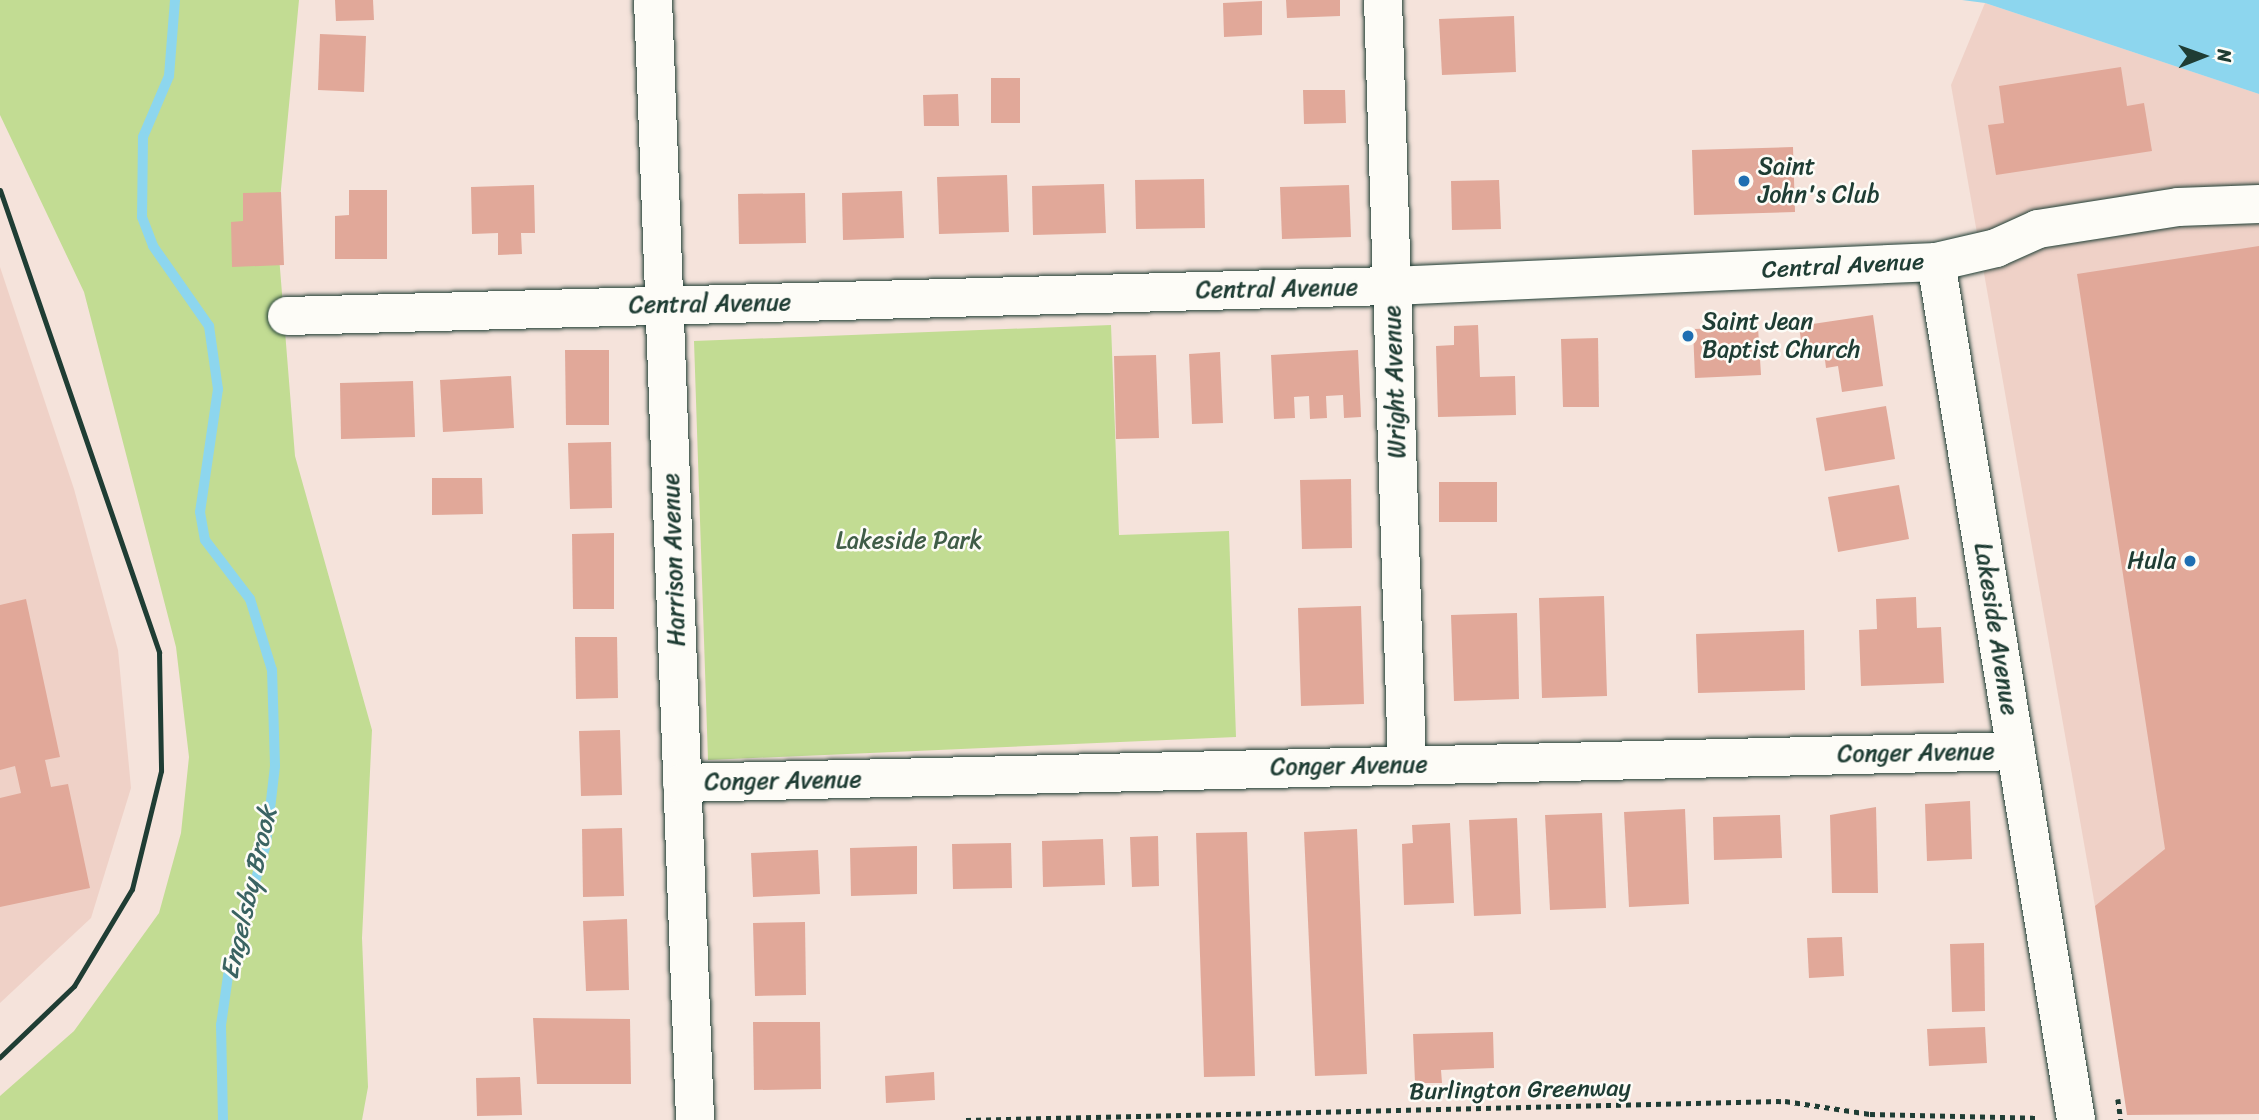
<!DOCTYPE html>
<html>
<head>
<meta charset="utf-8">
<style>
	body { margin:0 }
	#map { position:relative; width:2259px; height:1120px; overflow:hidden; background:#f5e3db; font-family:Sriracha,sans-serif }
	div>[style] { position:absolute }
	.built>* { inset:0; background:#efd1c7 }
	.green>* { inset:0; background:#c2dc93 }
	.water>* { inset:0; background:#8dd6ee }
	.stream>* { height:10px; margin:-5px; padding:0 5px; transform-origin:5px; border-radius:5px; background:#8dd6ee }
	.building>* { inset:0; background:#e1a899 }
	.path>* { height:4.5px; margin-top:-2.25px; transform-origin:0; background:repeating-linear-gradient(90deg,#1f3d34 0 5px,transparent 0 10px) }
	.roads { filter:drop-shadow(0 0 2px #1f3d34) drop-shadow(0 0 2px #1f3d34) }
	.minor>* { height:38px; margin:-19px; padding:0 19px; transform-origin:19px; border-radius:19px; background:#fdfcf7 }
	.rail>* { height:5px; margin:-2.5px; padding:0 2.5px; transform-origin:2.5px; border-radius:2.5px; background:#1f3d34 }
	.dots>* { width:19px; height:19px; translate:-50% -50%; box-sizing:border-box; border:4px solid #fdfcf7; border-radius:50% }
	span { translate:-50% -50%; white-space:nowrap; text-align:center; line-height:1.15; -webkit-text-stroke:5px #fdfcf7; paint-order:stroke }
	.poi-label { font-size:24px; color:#1f3d34 }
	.left { translate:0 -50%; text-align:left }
	.right { translate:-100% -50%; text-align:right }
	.street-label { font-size:24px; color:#1f3d34 }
	.park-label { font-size:24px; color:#405d47 }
	.water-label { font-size:26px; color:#3a6362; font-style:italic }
	.north { position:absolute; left:2168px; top:21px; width:70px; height:70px; -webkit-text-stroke:5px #fdfcf7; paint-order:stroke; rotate:89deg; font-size:19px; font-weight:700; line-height:28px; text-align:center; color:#1f3d34 }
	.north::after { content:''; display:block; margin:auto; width:24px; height:32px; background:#1f3d34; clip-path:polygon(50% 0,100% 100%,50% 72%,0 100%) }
</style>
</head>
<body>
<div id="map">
	<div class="built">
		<i style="clip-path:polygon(1985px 3px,2259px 94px,2259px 1114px,2095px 906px,1951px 85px)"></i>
		<i style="clip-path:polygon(0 267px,74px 489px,118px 650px,131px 788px,91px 918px,0 1003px)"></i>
	</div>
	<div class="green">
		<i style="clip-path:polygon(0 0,299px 0,277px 231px,295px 456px,372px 730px,362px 938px,368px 1087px,362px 1120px,0 1120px,0 1096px,74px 1031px,159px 913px,181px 833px,189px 757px,176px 647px,84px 292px,0 115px)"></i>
		<i style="clip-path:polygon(1111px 325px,1119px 535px,1229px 531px,1236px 737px,708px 760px,694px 341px)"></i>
	</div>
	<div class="water">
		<i style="clip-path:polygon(1962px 0,2259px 0,2259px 94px,1985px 3px)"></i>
	</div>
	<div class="stream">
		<i style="left:175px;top:0;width:76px;rotate:94.5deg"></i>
		<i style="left:169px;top:76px;width:66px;rotate:113.1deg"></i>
		<i style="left:143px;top:137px;width:80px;rotate:90.7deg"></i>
		<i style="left:142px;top:217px;width:31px;rotate:69deg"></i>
		<i style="left:153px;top:246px;width:98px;rotate:55deg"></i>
		<i style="left:209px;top:326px;width:64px;rotate:81.9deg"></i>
		<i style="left:218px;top:389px;width:124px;rotate:98.3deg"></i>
		<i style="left:200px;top:512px;width:28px;rotate:80deg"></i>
		<i style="left:205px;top:540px;width:74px;rotate:52.7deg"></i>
		<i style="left:250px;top:599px;width:74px;rotate:72.8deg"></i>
		<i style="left:272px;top:670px;width:96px;rotate:88.2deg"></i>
		<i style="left:275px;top:766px;width:79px;rotate:96.6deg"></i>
		<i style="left:266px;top:844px;width:137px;rotate:106.1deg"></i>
		<i style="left:228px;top:976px;width:49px;rotate:98.1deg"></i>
		<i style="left:221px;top:1025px;width:95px;rotate:88.8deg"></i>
	</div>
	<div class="building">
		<i style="clip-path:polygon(335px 0,373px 0,374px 20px,336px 21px)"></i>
		<i style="clip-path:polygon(1286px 0,1340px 0,1340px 16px,1287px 18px)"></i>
		<i style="clip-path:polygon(1262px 1px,1262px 35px,1224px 37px,1223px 3px)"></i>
		<i style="clip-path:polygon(1514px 16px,1516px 72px,1442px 75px,1439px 19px)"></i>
		<i style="clip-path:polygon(320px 34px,366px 36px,364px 92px,318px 90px)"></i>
		<i style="clip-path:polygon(2121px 67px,2127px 106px,2144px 103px,2152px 151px,1996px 175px,1988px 125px,2004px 123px,1999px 86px)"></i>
		<i style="clip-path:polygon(991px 78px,1020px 78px,1020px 123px,991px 123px)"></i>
		<i style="clip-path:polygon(1303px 90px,1345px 90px,1346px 123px,1304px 124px)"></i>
		<i style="clip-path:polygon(958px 94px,959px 126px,924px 126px,923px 95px)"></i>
		<i style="clip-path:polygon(1793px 147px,1795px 212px,1694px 215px,1692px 150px)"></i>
		<i style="clip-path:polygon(1007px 175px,1009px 232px,939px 234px,937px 177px)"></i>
		<i style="clip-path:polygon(1204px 179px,1205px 228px,1136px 229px,1135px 180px)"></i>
		<i style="clip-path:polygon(1499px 180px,1501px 229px,1452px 230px,1451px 181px)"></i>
		<i style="clip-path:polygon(1104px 184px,1106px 233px,1033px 235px,1032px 186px)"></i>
		<i style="clip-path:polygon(534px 185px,535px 233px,521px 233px,522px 254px,498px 255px,498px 233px,472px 234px,471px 187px)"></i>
		<i style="clip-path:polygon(1349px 185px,1351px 237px,1282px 239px,1280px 187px)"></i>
		<i style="clip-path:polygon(349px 190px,387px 190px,387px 259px,335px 259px,335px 216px,349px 215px)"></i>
		<i style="clip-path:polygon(902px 191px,904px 238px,843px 240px,842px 193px)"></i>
		<i style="clip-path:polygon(281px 192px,284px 265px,232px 267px,231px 222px,243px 221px,243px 193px)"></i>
		<i style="clip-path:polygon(805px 193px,806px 243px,739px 244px,738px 194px)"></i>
		<i style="clip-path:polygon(2259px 246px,2259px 1114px,2127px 1115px,2095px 906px,2165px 849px,2077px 274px)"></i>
		<i style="clip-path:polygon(1873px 315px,1883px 386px,1842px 392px,1838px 366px,1826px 368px,1824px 352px,1803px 355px,1799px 326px)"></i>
		<i style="clip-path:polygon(1478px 325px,1480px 377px,1515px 376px,1516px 415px,1438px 417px,1436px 346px,1454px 345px,1454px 326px)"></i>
		<i style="clip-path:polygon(1758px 327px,1761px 375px,1695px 378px,1693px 329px)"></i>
		<i style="clip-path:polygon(1598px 338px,1599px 407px,1563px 407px,1561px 339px)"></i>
		<i style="clip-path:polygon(565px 350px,609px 350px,609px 425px,566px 425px)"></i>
		<i style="clip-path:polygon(1358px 350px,1361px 417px,1344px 418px,1343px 395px,1326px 396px,1327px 418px,1310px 419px,1309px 396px,1294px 397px,1295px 418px,1274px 419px,1271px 355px)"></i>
		<i style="clip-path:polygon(1220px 352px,1223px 423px,1192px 424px,1189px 354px)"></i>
		<i style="clip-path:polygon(1156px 355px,1159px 438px,1116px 439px,1114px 356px)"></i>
		<i style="clip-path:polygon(511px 376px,514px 428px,443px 432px,440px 380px)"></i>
		<i style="clip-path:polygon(413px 381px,415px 437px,341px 439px,340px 383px)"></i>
		<i style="clip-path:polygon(1886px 406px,1895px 459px,1825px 471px,1816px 418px)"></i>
		<i style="clip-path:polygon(611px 442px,612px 508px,570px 509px,568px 443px)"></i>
		<i style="clip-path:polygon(432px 478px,482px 478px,483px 514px,432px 515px)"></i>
		<i style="clip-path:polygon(1351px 479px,1352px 548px,1302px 549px,1300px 480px)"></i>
		<i style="clip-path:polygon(1439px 482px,1497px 482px,1497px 522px,1439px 522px)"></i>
		<i style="clip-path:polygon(1899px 485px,1909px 539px,1838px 552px,1828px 497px)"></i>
		<i style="clip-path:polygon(614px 533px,614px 609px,573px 609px,572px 534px)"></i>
		<i style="clip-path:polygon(1604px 596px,1607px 696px,1542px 698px,1539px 598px)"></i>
		<i style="clip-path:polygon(1916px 597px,1917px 628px,1941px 627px,1944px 683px,1861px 686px,1859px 630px,1877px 629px,1876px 599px)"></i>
		<i style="clip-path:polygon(26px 599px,60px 757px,45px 760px,51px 787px,68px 784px,90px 888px,0 907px,0 798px,21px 793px,15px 766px,0 770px,0 605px)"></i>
		<i style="clip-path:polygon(1361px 606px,1364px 704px,1301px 706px,1298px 608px)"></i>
		<i style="clip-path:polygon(1517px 613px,1519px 699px,1454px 701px,1451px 615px)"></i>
		<i style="clip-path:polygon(1804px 630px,1805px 690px,1698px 693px,1696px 634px)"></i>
		<i style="clip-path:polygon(575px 637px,617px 637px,618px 698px,576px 699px)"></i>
		<i style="clip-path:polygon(620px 730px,622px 795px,581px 796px,579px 731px)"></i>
		<i style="clip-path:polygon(1970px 801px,1972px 859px,1927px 861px,1925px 804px)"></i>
		<i style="clip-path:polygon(1876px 807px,1878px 893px,1832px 893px,1830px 815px)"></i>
		<i style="clip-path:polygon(1685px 809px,1689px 904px,1629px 907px,1624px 812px)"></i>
		<i style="clip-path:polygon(1602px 813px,1606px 908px,1550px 910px,1545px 815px)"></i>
		<i style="clip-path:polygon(1780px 815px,1782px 858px,1714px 860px,1713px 817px)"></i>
		<i style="clip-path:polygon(1517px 818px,1521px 914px,1474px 916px,1469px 820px)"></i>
		<i style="clip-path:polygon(1450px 823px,1454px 903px,1404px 905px,1402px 844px,1413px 843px,1412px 825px)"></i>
		<i style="clip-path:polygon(622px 828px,624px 896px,583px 897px,582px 829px)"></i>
		<i style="clip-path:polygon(1357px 829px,1367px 1074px,1315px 1076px,1304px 832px)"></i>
		<i style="clip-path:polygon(1247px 832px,1255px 1076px,1204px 1077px,1196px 833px)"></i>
		<i style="clip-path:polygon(1158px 836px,1159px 886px,1132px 887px,1130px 837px)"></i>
		<i style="clip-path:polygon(1103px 839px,1105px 885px,1043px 887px,1042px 841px)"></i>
		<i style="clip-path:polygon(1011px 843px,1012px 888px,953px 889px,952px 844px)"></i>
		<i style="clip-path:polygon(917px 846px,917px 894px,851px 896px,850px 848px)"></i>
		<i style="clip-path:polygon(818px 850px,820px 894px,753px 897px,751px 853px)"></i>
		<i style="clip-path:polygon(627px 919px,629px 990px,586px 991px,583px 921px)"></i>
		<i style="clip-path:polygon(805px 922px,806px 995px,755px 996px,753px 923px)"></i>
		<i style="clip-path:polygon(1842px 937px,1844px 976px,1809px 978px,1807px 938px)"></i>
		<i style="clip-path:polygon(1984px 943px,1985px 1011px,1952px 1012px,1950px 944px)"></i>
		<i style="clip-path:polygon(533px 1018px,630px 1019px,631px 1084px,537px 1084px)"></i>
		<i style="clip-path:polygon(753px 1022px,820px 1022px,821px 1089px,754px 1090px)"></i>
		<i style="clip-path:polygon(1985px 1027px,1987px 1063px,1929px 1066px,1927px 1029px)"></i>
		<i style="clip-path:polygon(1493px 1032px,1494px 1068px,1441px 1070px,1442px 1083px,1415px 1083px,1413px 1034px)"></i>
		<i style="clip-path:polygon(934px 1072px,935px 1100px,886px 1103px,885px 1076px)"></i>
		<i style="clip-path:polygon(520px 1077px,522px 1115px,477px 1116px,476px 1078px)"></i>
	</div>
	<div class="path">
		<i style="left:2118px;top:1099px;width:21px;rotate:82deg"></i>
		<i style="left:966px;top:1120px;width:819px;rotate:-1.33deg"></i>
		<i style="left:1785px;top:1101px;width:86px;rotate:8.7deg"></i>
		<i style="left:1870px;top:1114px;width:170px;rotate:1.3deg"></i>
	</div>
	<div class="roads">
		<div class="minor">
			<i style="left:653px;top:0;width:1121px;rotate:87.85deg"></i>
			<i style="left:1383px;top:0;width:764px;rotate:88.2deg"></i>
			<i style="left:1936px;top:262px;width:869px;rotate:80.73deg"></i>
			<i style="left:287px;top:316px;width:1105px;rotate:-1.56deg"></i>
			<i style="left:1392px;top:286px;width:545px;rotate:-2.53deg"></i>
			<i style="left:1936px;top:262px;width:62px;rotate:-13.1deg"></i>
			<i style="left:1996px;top:248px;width:46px;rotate:-24.3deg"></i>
			<i style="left:2038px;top:229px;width:142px;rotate:-8.9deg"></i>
			<i style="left:2178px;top:207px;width:81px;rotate:-2.1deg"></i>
			<i style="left:682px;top:783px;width:1334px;rotate:-1.37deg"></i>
		</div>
	</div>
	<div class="rail">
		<i style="left:0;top:190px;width:489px;rotate:71deg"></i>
		<i style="left:159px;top:652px;width:119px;rotate:89deg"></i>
		<i style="left:161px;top:771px;width:122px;rotate:103.8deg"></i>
		<i style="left:132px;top:889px;width:113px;rotate:120.9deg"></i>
		<i style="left:74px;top:986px;width:103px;rotate:136.2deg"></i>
	</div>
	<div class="dots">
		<i style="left:1744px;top:181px;background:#1f6fb2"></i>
		<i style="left:1688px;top:336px;background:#1f6fb2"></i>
		<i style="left:2190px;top:561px;background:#1f6fb2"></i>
	</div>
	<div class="poi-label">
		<span class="left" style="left:1758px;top:181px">Saint<br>John's Club</span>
		<span class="left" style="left:1702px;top:336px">Saint Jean<br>Baptist Church</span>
		<span class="right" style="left:2176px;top:561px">Hula</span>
	</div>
	<div class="street-label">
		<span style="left:1843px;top:266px;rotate:-3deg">Central Avenue</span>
		<span style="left:1277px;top:289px;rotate:-1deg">Central Avenue</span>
		<span style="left:710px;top:304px;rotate:-1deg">Central Avenue</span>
		<span style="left:1395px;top:382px;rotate:-92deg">Wright Avenue</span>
		<span style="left:674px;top:560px;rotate:-92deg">Harrison Avenue</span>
		<span style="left:1996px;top:629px;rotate:81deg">Lakeside Avenue</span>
		<span style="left:1916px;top:753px;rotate:-1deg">Conger Avenue</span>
		<span style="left:1349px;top:766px;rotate:-1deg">Conger Avenue</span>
		<span style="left:783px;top:781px;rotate:-1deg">Conger Avenue</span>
		<span style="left:1520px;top:1090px;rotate:-1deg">Burlington Greenway</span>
	</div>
	<div class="park-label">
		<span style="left:909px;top:541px">Lakeside Park</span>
	</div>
	<div class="water-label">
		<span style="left:249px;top:893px;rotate:-77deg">Engelsby Brook</span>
	</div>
	<div class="north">N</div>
</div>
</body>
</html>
